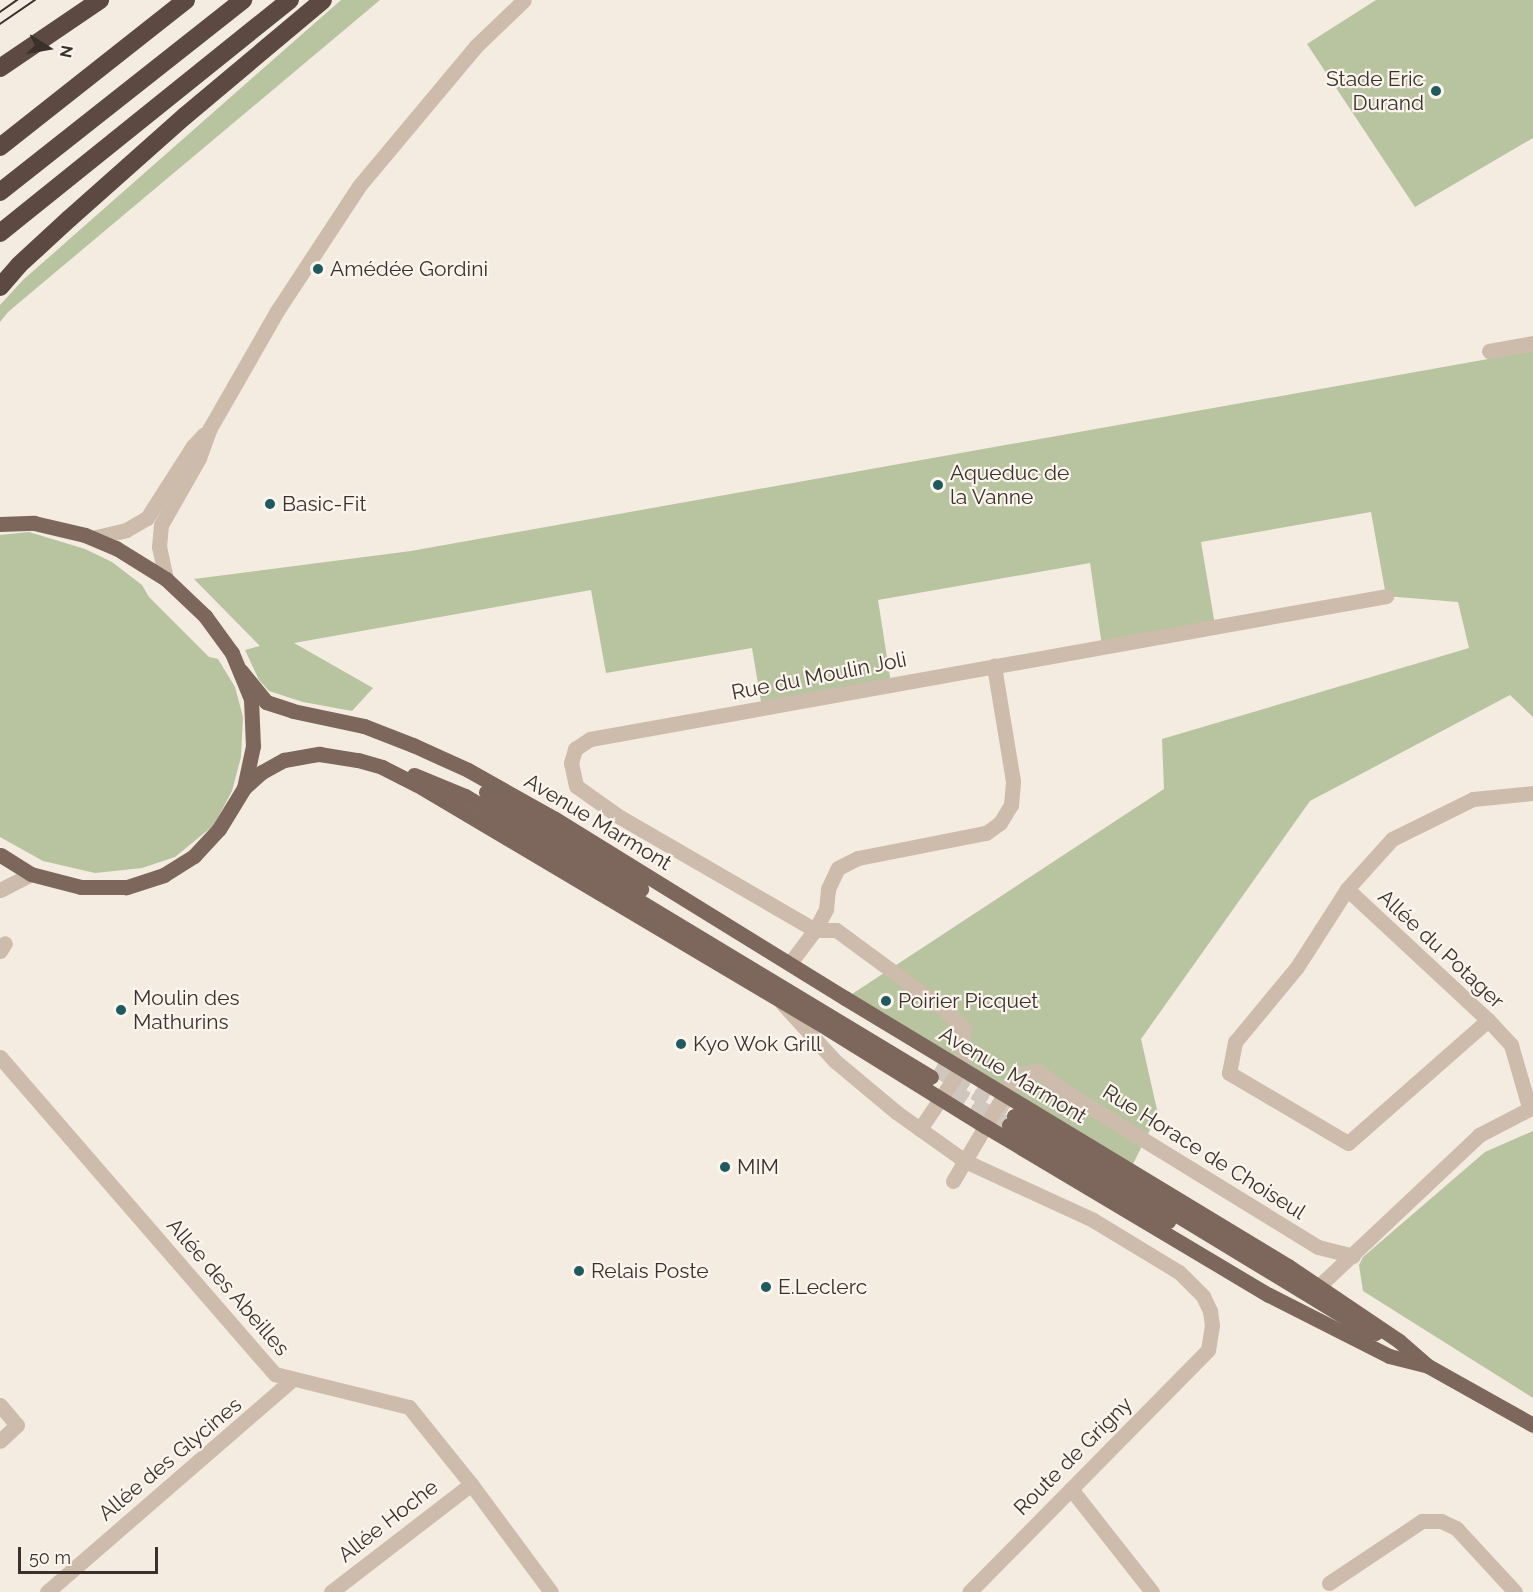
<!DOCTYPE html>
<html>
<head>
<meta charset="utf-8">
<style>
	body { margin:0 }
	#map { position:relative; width:1533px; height:1592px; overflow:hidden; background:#f4ebe1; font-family:Raleway,sans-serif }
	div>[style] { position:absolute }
	.green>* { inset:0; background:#b8c4a0 }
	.primary-tunnel>* { height:15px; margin-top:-7.5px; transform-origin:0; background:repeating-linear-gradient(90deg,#cfc6bd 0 15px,transparent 0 23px) }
	.street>* { height:15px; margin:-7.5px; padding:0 7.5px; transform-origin:7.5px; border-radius:7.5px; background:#cdbbac }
	.primary>* { height:15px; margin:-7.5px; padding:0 7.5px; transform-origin:7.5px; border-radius:7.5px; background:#7d675c }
	.highway>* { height:18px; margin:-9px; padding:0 9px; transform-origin:9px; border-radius:9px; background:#5c4a42 }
	.tram>* { height:1.5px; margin:-0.75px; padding:0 0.75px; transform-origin:0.75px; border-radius:0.75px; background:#3b302b }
	.dots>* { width:16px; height:16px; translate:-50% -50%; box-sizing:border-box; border:3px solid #fbf5ee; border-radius:50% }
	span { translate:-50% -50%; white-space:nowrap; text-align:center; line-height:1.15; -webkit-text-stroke:4.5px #fbf5ee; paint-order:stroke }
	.poi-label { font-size:21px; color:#3b302b }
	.right { translate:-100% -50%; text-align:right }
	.left { translate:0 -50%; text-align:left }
	.street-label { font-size:21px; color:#3b302b }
	.north { position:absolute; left:18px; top:18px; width:60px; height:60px; -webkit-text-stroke:4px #fbf5ee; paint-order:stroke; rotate:101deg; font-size:16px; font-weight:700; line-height:24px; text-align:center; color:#3b302b }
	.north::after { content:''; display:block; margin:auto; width:21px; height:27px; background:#3b302b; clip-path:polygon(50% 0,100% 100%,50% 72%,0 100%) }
	.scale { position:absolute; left:18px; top:1547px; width:140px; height:27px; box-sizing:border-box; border:3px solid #3b302b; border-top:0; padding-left:8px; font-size:18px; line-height:21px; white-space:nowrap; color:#3b302b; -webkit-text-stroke:4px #fbf5ee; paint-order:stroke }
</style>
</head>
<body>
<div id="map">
	<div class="green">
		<i style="clip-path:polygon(341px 0,380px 0,8px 312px,0 322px,0 305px,23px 280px)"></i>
		<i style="clip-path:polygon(1376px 0,1533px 0,1533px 138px,1415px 207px,1307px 44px)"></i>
		<i style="clip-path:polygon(1533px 351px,1533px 717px,1510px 695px,1310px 801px,1141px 1039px,1158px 1114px,1133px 1164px,852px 994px,1164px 789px,1162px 739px,1469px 648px,1458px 602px,1386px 596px,1371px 512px,1201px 542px,1215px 625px,1102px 646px,1090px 563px,878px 600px,891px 683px,762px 708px,752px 648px,606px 673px,591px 590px,294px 643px,373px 688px,352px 711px,303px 702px,269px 691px,259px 680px,245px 650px,260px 646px,194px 579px,411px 551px)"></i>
		<i style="clip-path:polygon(29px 532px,85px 549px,112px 562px,142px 585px,149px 597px,209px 657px,218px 659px,235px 687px,243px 717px,241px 757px,232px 791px,214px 825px,175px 857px,142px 868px,95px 873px,43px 861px,0 837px,0 535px)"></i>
		<i style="clip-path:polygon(1533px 1131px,1533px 1398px,1363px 1291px,1359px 1265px,1363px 1257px,1485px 1152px)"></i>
	</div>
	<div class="primary-tunnel">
		<i style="left:935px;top:1068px;width:92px;rotate:31.3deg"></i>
		<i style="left:954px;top:1091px;width:65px;rotate:31.7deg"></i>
	</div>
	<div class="street">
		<i style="left:1489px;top:351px;width:45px;rotate:-10.3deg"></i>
		<i style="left:92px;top:538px;width:35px;rotate:-13deg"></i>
		<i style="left:126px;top:530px;width:24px;rotate:-30deg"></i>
		<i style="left:147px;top:518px;width:85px;rotate:-57.4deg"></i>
		<i style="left:193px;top:446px;width:16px;rotate:-47deg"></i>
		<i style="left:166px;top:579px;width:33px;rotate:-102deg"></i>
		<i style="left:159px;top:547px;width:22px;rotate:-85deg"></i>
		<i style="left:161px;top:525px;width:77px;rotate:-60.4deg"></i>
		<i style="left:199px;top:458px;width:32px;rotate:-70deg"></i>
		<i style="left:210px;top:428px;width:135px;rotate:-60.2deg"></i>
		<i style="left:277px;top:311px;width:149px;rotate:-56.7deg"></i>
		<i style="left:359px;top:186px;width:182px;rotate:-50.1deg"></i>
		<i style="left:476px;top:46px;width:66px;rotate:-43.8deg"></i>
		<i style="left:1347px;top:889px;width:192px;rotate:42.9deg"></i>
		<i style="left:1488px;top:1020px;width:34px;rotate:47deg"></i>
		<i style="left:1511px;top:1045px;width:65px;rotate:73.8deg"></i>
		<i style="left:0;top:890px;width:35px;rotate:-27deg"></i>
		<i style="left:0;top:951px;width:9px;rotate:-58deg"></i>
		<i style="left:790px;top:963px;width:41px;rotate:-52.9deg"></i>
		<i style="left:815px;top:930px;width:24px;rotate:-62deg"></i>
		<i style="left:826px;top:909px;width:20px;rotate:-84deg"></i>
		<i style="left:828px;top:889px;width:23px;rotate:-65deg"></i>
		<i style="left:838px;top:868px;width:22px;rotate:-27deg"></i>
		<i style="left:858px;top:858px;width:130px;rotate:-11.1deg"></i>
		<i style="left:986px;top:833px;width:17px;rotate:-36deg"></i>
		<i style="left:1000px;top:823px;width:21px;rotate:-59deg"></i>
		<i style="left:1011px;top:805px;width:24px;rotate:-85deg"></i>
		<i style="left:1013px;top:781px;width:117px;rotate:-99.4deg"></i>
		<i style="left:782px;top:1003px;width:79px;rotate:47.6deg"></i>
		<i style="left:835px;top:1061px;width:80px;rotate:39.9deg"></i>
		<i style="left:896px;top:1112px;width:85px;rotate:35.4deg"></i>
		<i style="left:965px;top:1161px;width:141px;rotate:24.7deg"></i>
		<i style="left:1093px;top:1220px;width:100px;rotate:31.2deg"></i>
		<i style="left:1179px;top:1272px;width:34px;rotate:45deg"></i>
		<i style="left:1203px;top:1296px;width:17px;rotate:65deg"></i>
		<i style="left:1210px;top:1311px;width:14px;rotate:82deg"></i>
		<i style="left:1212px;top:1325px;width:25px;rotate:99deg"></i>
		<i style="left:1208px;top:1350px;width:340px;rotate:134.6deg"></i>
		<i style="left:1488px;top:1020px;width:186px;rotate:138.7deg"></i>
		<i style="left:1348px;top:1143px;width:138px;rotate:-149.5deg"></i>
		<i style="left:1229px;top:1073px;width:32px;rotate:-79deg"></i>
		<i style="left:1235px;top:1042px;width:97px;rotate:-50.4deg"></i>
		<i style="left:1297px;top:967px;width:93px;rotate:-57.3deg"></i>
		<i style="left:1347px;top:889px;width:67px;rotate:-48deg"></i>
		<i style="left:1392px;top:839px;width:90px;rotate:-26.3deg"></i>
		<i style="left:1473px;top:799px;width:60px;rotate:-5.7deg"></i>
		<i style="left:0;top:1057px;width:420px;rotate:49.1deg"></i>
		<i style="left:275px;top:1374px;width:138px;rotate:13.8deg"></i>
		<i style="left:409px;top:1407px;width:99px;rotate:51.2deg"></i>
		<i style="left:471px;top:1484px;width:134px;rotate:53.5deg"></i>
		<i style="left:920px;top:1129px;width:73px;rotate:-56.1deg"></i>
		<i style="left:961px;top:1068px;width:40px;rotate:-85.7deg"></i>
		<i style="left:964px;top:1028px;width:26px;rotate:-137deg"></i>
		<i style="left:945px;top:1010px;width:135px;rotate:-143.7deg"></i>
		<i style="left:836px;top:930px;width:21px;rotate:180deg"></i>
		<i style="left:815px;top:930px;width:229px;rotate:-149.9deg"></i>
		<i style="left:617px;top:815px;width:50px;rotate:-144.7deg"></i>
		<i style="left:576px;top:786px;width:24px;rotate:-102deg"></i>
		<i style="left:571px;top:763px;width:15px;rotate:-74deg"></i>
		<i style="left:575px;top:749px;width:18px;rotate:-34deg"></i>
		<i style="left:590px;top:739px;width:809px;rotate:-10.18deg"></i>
		<i style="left:953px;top:1181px;width:110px;rotate:-59.5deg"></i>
		<i style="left:1009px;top:1086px;width:17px;rotate:-45deg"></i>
		<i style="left:1021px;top:1074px;width:17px;rotate:-10deg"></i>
		<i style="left:1038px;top:1071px;width:35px;rotate:37deg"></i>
		<i style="left:1066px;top:1092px;width:296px;rotate:31.6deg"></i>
		<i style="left:1318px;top:1247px;width:36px;rotate:14deg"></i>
		<i style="left:1319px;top:1286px;width:220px;rotate:-43.3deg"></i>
		<i style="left:1479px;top:1135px;width:61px;rotate:-27.4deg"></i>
		<i style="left:0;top:1405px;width:26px;rotate:50deg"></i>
		<i style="left:17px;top:1425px;width:23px;rotate:137deg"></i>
		<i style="left:1071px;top:1489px;width:131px;rotate:51.8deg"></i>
		<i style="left:1329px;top:1583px;width:112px;rotate:-33.7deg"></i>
		<i style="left:1422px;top:1521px;width:19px"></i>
		<i style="left:1441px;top:1521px;width:17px;rotate:25deg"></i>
		<i style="left:1456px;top:1528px;width:87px;rotate:47.3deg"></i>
		<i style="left:47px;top:1592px;width:324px;rotate:-40.9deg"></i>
		<i style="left:331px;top:1592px;width:177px;rotate:-37.6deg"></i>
	</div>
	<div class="primary">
		<i style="left:0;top:524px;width:34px;rotate:-2deg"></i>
		<i style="left:34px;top:523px;width:52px;rotate:13.2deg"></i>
		<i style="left:85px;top:535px;width:34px;rotate:23deg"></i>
		<i style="left:116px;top:548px;width:59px;rotate:31.8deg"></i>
		<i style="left:166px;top:579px;width:54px;rotate:43.5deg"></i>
		<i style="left:205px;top:616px;width:46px;rotate:53.9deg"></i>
		<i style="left:232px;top:653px;width:50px;rotate:67.6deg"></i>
		<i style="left:251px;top:699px;width:47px;rotate:87.6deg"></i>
		<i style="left:253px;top:746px;width:43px;rotate:102.1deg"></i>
		<i style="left:244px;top:788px;width:48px;rotate:121.4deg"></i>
		<i style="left:219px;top:829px;width:37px;rotate:133deg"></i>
		<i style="left:194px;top:856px;width:36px;rotate:148deg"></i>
		<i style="left:164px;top:875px;width:40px;rotate:162deg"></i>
		<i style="left:126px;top:887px;width:45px;rotate:180deg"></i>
		<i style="left:81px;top:887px;width:52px;rotate:-165.4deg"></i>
		<i style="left:31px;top:874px;width:36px;rotate:-148deg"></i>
		<i style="left:241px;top:671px;width:40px;rotate:51deg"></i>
		<i style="left:266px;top:702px;width:28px;rotate:18deg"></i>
		<i style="left:293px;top:711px;width:73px;rotate:11.9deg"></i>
		<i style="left:364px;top:726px;width:53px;rotate:21.2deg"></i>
		<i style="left:413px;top:745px;width:60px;rotate:24.4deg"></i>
		<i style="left:468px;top:770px;width:100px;rotate:29.4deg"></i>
		<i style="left:555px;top:819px;width:341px;rotate:31.7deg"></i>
		<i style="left:845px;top:998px;width:518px;rotate:31.17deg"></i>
		<i style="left:1288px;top:1266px;width:134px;rotate:34deg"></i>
		<i style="left:1399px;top:1341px;width:38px;rotate:41deg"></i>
		<i style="left:1428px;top:1366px;width:120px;rotate:29.3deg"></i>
		<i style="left:414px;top:775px;width:55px;rotate:22.4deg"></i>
		<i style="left:465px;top:796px;width:544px;rotate:31.09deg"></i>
		<i style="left:244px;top:788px;width:24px;rotate:-42deg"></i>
		<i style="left:262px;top:772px;width:25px;rotate:-29deg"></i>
		<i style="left:284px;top:760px;width:36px;rotate:-10deg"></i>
		<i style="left:319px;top:754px;width:39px;rotate:9deg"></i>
		<i style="left:358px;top:760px;width:25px;rotate:16deg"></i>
		<i style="left:382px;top:767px;width:38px;rotate:27deg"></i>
		<i style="left:416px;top:784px;width:466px;rotate:30.7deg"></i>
		<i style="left:817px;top:1022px;width:198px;rotate:31.8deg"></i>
		<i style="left:985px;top:1126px;width:330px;rotate:30.8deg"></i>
		<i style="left:1269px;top:1295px;width:135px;rotate:26.9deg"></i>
		<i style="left:1389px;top:1356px;width:37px;rotate:14deg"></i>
		<i style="left:486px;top:792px;width:183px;rotate:32deg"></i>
		<i style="left:1014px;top:1116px;width:412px;rotate:31.3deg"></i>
		<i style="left:1366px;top:1330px;width:10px;rotate:17deg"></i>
		<i style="left:1009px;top:1125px;width:186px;rotate:31.1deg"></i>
	</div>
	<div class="highway">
		<i style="left:0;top:68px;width:121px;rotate:-34.2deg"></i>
		<i style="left:0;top:147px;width:237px;rotate:-38.3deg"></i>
		<i style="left:0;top:192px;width:310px;rotate:-38.3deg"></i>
		<i style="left:0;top:233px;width:372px;rotate:-38.8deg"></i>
		<i style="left:0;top:287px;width:29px;rotate:-49deg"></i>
		<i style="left:19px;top:265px;width:68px;rotate:-42.6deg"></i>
		<i style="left:69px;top:219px;width:155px;rotate:-41.6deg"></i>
		<i style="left:185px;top:116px;width:180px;rotate:-40deg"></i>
	</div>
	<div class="tram">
		<i style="left:0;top:12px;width:21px;rotate:-35deg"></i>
		<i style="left:0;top:24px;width:42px;rotate:-34.4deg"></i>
	</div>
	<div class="dots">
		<i style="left:1436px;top:91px;background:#1f5a5e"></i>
		<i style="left:318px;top:269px;background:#1f5a5e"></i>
		<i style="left:938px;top:485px;background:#1f5a5e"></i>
		<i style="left:270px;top:504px;background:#1f5a5e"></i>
		<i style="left:886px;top:1001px;background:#1f5a5e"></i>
		<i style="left:121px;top:1010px;background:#1f5a5e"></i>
		<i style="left:681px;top:1044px;background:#1f5a5e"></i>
		<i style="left:725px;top:1167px;background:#1f5a5e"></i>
		<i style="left:579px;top:1271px;background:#1f5a5e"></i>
		<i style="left:766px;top:1287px;background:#1f5a5e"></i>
	</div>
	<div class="poi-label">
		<span class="right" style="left:1424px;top:91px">Stade Eric<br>Durand</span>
		<span class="left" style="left:330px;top:269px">Amédée Gordini</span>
		<span class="left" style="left:950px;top:485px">Aqueduc de<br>la Vanne</span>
		<span class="left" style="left:282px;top:504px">Basic-Fit</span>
		<span class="left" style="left:133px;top:1010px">Moulin des<br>Mathurins</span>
		<span class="left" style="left:898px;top:1001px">Poirier Picquet</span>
		<span class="left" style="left:693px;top:1044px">Kyo Wok Grill</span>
		<span class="left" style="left:737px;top:1167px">MIM</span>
		<span class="left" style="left:591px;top:1271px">Relais Poste</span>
		<span class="left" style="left:778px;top:1287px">E.Leclerc</span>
	</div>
	<div class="street-label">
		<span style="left:819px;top:676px;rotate:-11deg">Rue du Moulin Joli</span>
		<span style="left:598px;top:822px;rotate:31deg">Avenue Marmont</span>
		<span style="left:1441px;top:949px;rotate:43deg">Allée du Potager</span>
		<span style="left:1013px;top:1075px;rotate:31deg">Avenue Marmont</span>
		<span style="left:1204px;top:1152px;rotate:32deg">Rue Horace de Choiseul</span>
		<span style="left:228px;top:1287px;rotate:49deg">Allée des Abeilles</span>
		<span style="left:1073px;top:1456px;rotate:-45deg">Route de Grigny</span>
		<span style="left:170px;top:1459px;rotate:-40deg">Allée des Glycines</span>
		<span style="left:388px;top:1521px;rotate:-38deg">Allée Hoche</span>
	</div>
	<div class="north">N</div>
	<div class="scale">50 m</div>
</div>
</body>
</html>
